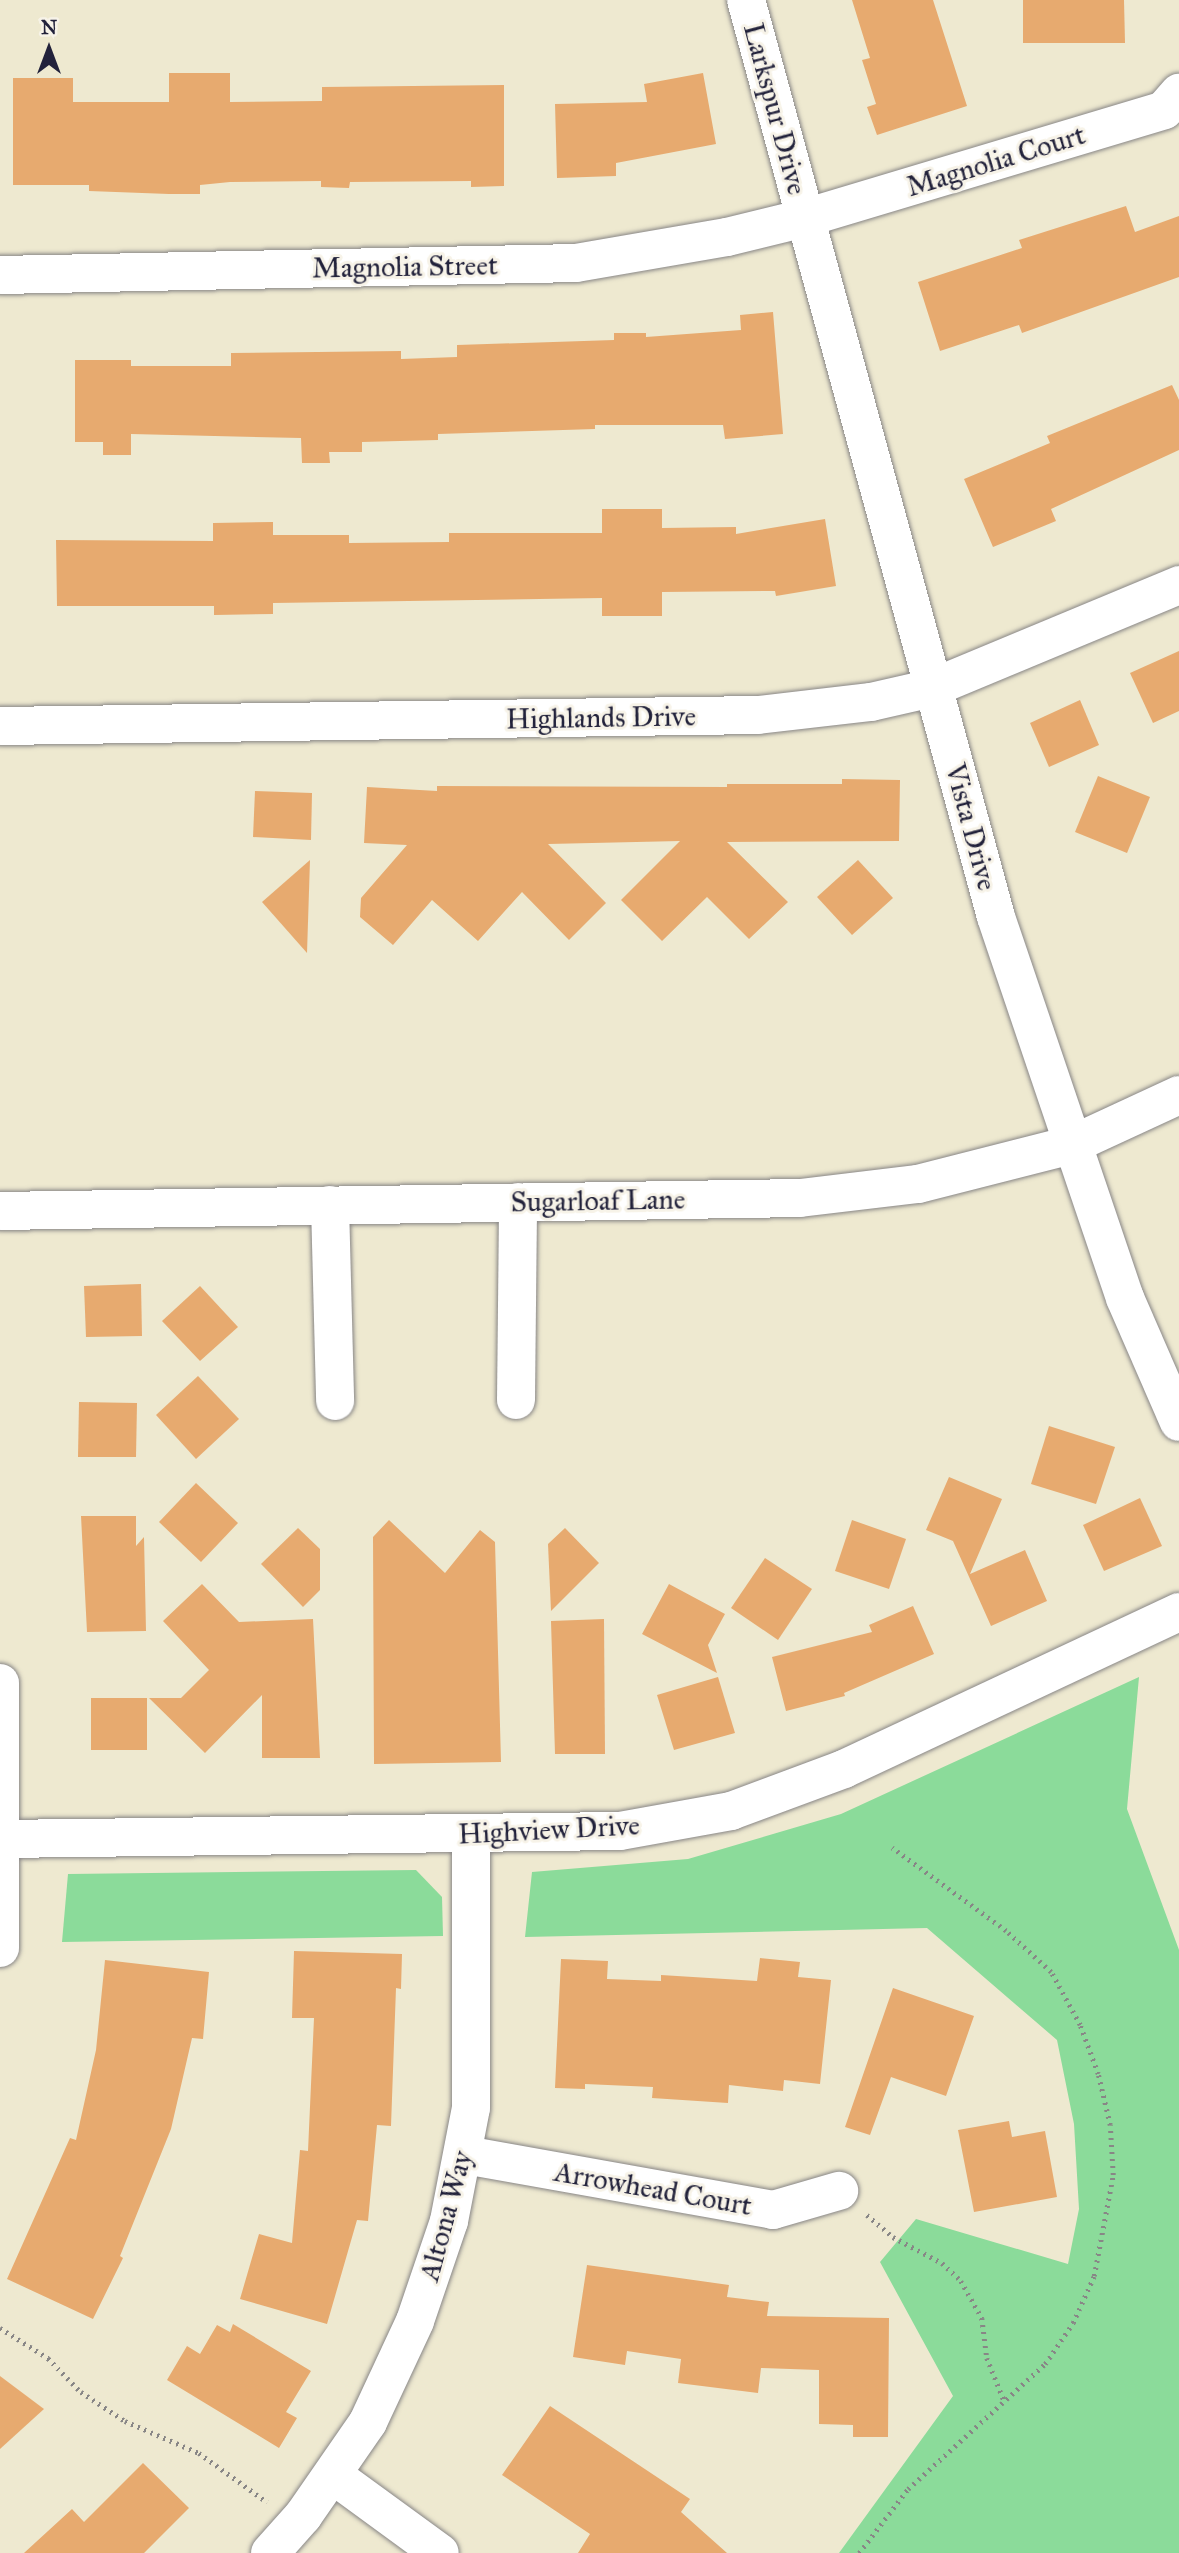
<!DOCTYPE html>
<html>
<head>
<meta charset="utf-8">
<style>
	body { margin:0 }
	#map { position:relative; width:1179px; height:2553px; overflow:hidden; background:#eee9d0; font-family:"IM FELL Great Primer",serif }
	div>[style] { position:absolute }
	.green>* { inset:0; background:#8bdb9a }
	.building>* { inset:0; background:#e7aa6f }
	.path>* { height:4.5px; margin-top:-2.25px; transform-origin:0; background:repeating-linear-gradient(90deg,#888686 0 2px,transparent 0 7px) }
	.roads { filter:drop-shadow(0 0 2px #888686) drop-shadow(0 0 2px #888686) }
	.minor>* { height:38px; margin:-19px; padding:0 19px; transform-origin:19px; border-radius:19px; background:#fff }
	span { translate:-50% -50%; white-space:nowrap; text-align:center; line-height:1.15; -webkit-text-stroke:6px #f7f3e8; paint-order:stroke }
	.street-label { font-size:28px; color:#22223b }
	.north { position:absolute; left:14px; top:14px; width:70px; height:70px; -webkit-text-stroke:5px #f7f3e8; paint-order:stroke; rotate:0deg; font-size:19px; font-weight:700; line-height:28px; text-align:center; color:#22223b }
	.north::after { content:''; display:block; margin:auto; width:24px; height:32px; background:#22223b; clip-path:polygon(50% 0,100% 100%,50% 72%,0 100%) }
</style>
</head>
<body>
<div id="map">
	<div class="green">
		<i style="clip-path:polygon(1139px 1677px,1127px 1809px,1179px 1950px,1179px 2553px,839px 2553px,953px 2396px,880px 2262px,916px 2219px,1068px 2264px,1079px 2209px,1074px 2124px,1057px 2040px,927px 1928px,525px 1937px,532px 1872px,688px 1859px,841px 1814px)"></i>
		<i style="clip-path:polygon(416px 1870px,442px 1897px,443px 1936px,62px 1942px,68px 1874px)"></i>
	</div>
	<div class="building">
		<i style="clip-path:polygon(852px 0,933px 0,967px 106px,877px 135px,867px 107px,876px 104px,862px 60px,870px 58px)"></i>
		<i style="clip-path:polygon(1023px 0,1124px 0,1125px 43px,1023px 43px)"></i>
		<i style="clip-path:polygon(169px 73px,230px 73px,230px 102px,322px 101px,322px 87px,504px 85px,504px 186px,471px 187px,471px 181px,350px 182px,349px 188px,321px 187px,321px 181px,230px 182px,200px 185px,200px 194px,169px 194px,89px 191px,89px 185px,13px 185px,13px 78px,73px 78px,73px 102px,169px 102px)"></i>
		<i style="clip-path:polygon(703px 73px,716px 144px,616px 163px,616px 176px,557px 178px,555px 104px,647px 102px,644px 84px)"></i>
		<i style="clip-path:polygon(1126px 206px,1135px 232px,1179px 216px,1179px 277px,1022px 333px,1019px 325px,940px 351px,918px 282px,1022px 248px,1019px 240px)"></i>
		<i style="clip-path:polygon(773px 312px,783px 434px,725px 439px,723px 425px,595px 425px,595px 429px,438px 434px,438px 440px,362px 442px,362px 452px,329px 452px,330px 463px,302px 463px,301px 438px,131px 434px,131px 455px,103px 455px,103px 442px,75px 442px,75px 360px,131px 360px,131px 366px,231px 366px,231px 353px,401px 351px,401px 359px,457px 357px,457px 345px,614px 340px,614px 333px,646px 333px,646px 337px,741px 330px,740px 315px)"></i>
		<i style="clip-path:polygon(1172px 385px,1179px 400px,1179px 450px,1051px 509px,1056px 521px,993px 547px,964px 479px,1050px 443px,1047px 436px)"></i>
		<i style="clip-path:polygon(602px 509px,662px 509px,662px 528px,736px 527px,736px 534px,825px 519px,836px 586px,776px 596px,775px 591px,662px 592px,662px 616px,602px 616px,602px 598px,273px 603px,273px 614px,214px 615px,214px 606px,57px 606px,56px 540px,213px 541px,213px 523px,273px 522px,273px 535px,349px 535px,349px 543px,449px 542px,449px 533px,602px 533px)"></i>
		<i style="clip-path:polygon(1179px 651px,1179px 711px,1153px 723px,1130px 673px)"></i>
		<i style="clip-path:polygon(1080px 700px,1099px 745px,1049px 767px,1030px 723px)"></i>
		<i style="clip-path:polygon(1098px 776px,1150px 797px,1127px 853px,1075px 832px)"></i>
		<i style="clip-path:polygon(842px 779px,900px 780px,899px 841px,727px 842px,788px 902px,749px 939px,707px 897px,662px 941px,621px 900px,680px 841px,548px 844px,606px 903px,569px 940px,522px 892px,478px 941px,432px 900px,393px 945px,360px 917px,361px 898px,407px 845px,364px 843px,367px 787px,437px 791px,437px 786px,727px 787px,727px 784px,842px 784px)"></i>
		<i style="clip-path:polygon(255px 791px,312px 793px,311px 840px,253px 837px)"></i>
		<i style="clip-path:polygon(310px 860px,307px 953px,262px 902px)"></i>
		<i style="clip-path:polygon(858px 860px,893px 898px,852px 935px,817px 897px)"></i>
		<i style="clip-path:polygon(141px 1284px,142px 1336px,86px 1337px,84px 1286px)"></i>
		<i style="clip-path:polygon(200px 1286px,238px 1327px,200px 1361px,162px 1321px)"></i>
		<i style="clip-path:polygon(198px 1376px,239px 1419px,196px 1459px,156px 1415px)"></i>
		<i style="clip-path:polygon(79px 1402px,137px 1403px,136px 1457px,78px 1457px)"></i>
		<i style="clip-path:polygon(1049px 1426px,1115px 1447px,1096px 1504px,1031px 1484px)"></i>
		<i style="clip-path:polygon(949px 1477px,1002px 1499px,970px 1574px,1025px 1550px,1047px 1601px,991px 1626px,953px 1541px,926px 1530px)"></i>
		<i style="clip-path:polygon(196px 1483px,238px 1523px,201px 1562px,159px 1522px)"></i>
		<i style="clip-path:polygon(1140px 1498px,1162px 1546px,1104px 1571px,1083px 1525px)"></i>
		<i style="clip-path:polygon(81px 1516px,136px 1516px,136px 1546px,144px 1537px,146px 1631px,87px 1632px)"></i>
		<i style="clip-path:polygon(389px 1520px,445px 1573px,480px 1530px,495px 1542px,501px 1762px,374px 1764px,373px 1537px)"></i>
		<i style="clip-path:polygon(852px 1520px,906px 1539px,889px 1589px,835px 1571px)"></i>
		<i style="clip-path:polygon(298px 1528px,320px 1549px,320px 1590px,303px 1607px,261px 1564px)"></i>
		<i style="clip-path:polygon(565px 1528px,599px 1563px,551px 1611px,548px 1544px)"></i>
		<i style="clip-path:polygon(765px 1558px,812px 1589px,778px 1640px,731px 1608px)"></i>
		<i style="clip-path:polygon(202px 1584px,239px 1622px,313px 1619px,320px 1758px,262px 1758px,262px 1695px,205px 1753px,149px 1698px,181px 1698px,209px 1670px,163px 1621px)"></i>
		<i style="clip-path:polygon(669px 1584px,725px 1614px,708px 1645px,717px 1673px,642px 1634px)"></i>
		<i style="clip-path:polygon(913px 1606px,934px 1654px,844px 1693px,845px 1696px,786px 1711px,772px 1657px,872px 1632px,869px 1625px)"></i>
		<i style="clip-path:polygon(604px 1619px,605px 1754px,555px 1754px,551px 1621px)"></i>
		<i style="clip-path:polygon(718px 1677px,735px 1733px,674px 1750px,657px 1695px)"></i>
		<i style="clip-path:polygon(91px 1698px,147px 1698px,147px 1750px,91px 1750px)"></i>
		<i style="clip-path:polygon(294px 1951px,402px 1954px,401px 1989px,396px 1988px,391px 2126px,377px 2125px,368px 2221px,357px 2220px,327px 2324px,240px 2299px,259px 2234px,292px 2243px,300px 2150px,308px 2151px,314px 2018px,292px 2018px)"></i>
		<i style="clip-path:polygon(760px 1958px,800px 1962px,798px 1977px,831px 1980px,820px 2084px,784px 2080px,783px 2091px,729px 2085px,728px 2103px,652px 2098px,653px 2087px,585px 2084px,585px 2089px,555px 2088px,561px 1959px,608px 1961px,607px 1979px,661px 1981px,661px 1975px,757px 1981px)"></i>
		<i style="clip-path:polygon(105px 1960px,209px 1972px,203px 2039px,192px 2038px,171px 2129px,120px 2256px,123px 2258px,93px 2319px,7px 2279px,70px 2138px,76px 2140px,96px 2050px)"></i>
		<i style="clip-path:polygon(893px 1988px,974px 2016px,946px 2096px,891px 2077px,870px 2135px,845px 2127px)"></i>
		<i style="clip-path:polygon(1009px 2121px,1012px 2137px,1045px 2131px,1057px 2197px,974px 2212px,958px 2130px)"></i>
		<i style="clip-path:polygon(587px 2265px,729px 2285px,727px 2297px,769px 2302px,767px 2316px,889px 2318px,888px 2437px,853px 2437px,853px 2425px,819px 2424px,819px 2370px,761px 2368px,758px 2393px,678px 2383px,681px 2359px,627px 2351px,625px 2365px,573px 2357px)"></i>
		<i style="clip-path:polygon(233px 2324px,311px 2371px,286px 2412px,297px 2418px,279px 2448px,167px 2380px,187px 2346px,200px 2354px,217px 2325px,230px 2332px)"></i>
		<i style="clip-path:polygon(0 2376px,44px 2409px,0 2449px)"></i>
		<i style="clip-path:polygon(550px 2406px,690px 2499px,681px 2512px,727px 2553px,578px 2553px,590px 2534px,502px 2475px)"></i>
		<i style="clip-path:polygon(143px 2463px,189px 2508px,144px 2553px,24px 2553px,72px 2509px,84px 2522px)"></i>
	</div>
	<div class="path">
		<i style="left:867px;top:2215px;width:34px;rotate:40deg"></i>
		<i style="left:893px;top:2237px;width:55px;rotate:28deg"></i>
		<i style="left:942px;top:2263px;width:26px;rotate:43deg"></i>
		<i style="left:961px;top:2281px;width:43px;rotate:60.4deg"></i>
		<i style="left:982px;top:2318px;width:40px;rotate:82.9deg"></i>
		<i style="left:987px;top:2358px;width:48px;rotate:68.2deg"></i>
		<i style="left:0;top:2328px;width:57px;rotate:32deg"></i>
		<i style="left:48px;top:2358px;width:47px;rotate:45.9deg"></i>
		<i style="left:81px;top:2392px;width:53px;rotate:33.4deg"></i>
		<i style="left:125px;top:2421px;width:81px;rotate:23.4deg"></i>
		<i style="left:199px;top:2453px;width:84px;rotate:35.8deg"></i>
		<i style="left:859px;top:2553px;width:81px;rotate:-52.6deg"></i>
		<i style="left:908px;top:2489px;width:185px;rotate:-42.4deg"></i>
		<i style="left:1045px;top:2364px;width:50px;rotate:-55.7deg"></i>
		<i style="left:1073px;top:2323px;width:51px;rotate:-65.9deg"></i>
		<i style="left:1094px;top:2276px;width:103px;rotate:-79.3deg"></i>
		<i style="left:1113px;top:2175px;width:50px;rotate:-93.4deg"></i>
		<i style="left:1110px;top:2125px;width:52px;rotate:-103.2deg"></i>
		<i style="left:1098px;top:2074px;width:52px;rotate:-110.2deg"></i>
		<i style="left:1080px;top:2025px;width:60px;rotate:-118.7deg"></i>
		<i style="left:1051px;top:1972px;width:61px;rotate:-137.7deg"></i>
		<i style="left:1006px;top:1931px;width:141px;rotate:-143.9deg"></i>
	</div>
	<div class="roads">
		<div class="minor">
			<i style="left:746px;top:0;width:950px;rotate:74.75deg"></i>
			<i style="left:996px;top:917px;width:402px;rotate:71.3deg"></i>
			<i style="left:1125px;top:1298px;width:135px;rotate:66.5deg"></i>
			<i style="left:0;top:275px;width:576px;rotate:-1.19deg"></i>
			<i style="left:576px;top:263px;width:153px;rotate:-9.8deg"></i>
			<i style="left:727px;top:237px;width:80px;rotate:-13.7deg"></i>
			<i style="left:805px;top:218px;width:375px;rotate:-16.7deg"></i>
			<i style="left:1164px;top:110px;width:23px;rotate:-49deg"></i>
			<i style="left:0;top:726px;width:758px;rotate:-0.83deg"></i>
			<i style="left:758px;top:715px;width:114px;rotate:-6.6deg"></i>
			<i style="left:871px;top:702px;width:63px;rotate:-12.9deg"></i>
			<i style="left:932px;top:688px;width:268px;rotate:-22.6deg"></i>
			<i style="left:330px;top:1205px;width:196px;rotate:88.5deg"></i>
			<i style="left:0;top:1211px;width:800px;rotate:-0.93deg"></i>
			<i style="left:800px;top:1198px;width:119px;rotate:-6.8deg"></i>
			<i style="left:918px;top:1184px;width:158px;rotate:-14.3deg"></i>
			<i style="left:1071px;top:1145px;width:119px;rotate:-24.8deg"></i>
			<i style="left:516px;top:1400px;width:198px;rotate:-89.4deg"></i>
			<i style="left:0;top:1683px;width:265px;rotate:90deg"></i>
			<i style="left:0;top:1839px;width:620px;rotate:-0.74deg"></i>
			<i style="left:620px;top:1831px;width:113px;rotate:-10.2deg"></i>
			<i style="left:731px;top:1811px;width:121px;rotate:-20.4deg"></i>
			<i style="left:844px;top:1769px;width:370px;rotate:-25.1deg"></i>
			<i style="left:465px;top:2155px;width:313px;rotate:10.1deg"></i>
			<i style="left:773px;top:2210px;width:69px;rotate:-16.1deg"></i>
			<i style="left:333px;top:2475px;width:132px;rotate:36.1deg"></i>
			<i style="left:270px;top:2553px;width:50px;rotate:-48.3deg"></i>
			<i style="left:303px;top:2516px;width:114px;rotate:-55.3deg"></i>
			<i style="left:368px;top:2422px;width:111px;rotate:-65deg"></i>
			<i style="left:415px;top:2321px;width:106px;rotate:-71.2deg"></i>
			<i style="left:449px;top:2221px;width:115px;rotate:-79deg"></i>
			<i style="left:471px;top:2108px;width:273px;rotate:-90deg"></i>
		</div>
	</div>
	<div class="street-label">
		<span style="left:775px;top:109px;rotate:75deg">Larkspur Drive</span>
		<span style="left:996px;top:161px;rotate:-17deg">Magnolia Court</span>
		<span style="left:405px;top:267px;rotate:-1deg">Magnolia Street</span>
		<span style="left:601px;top:718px;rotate:-1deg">Highlands Drive</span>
		<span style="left:971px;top:827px;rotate:75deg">Vista Drive</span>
		<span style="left:598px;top:1201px;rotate:-1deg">Sugarloaf Lane</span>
		<span style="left:549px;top:1830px;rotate:-3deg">Highview Drive</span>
		<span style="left:653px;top:2189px;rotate:10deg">Arrowhead Court</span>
		<span style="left:446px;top:2216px;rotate:-75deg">Altona Way</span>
	</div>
	<div class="north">N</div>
</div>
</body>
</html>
